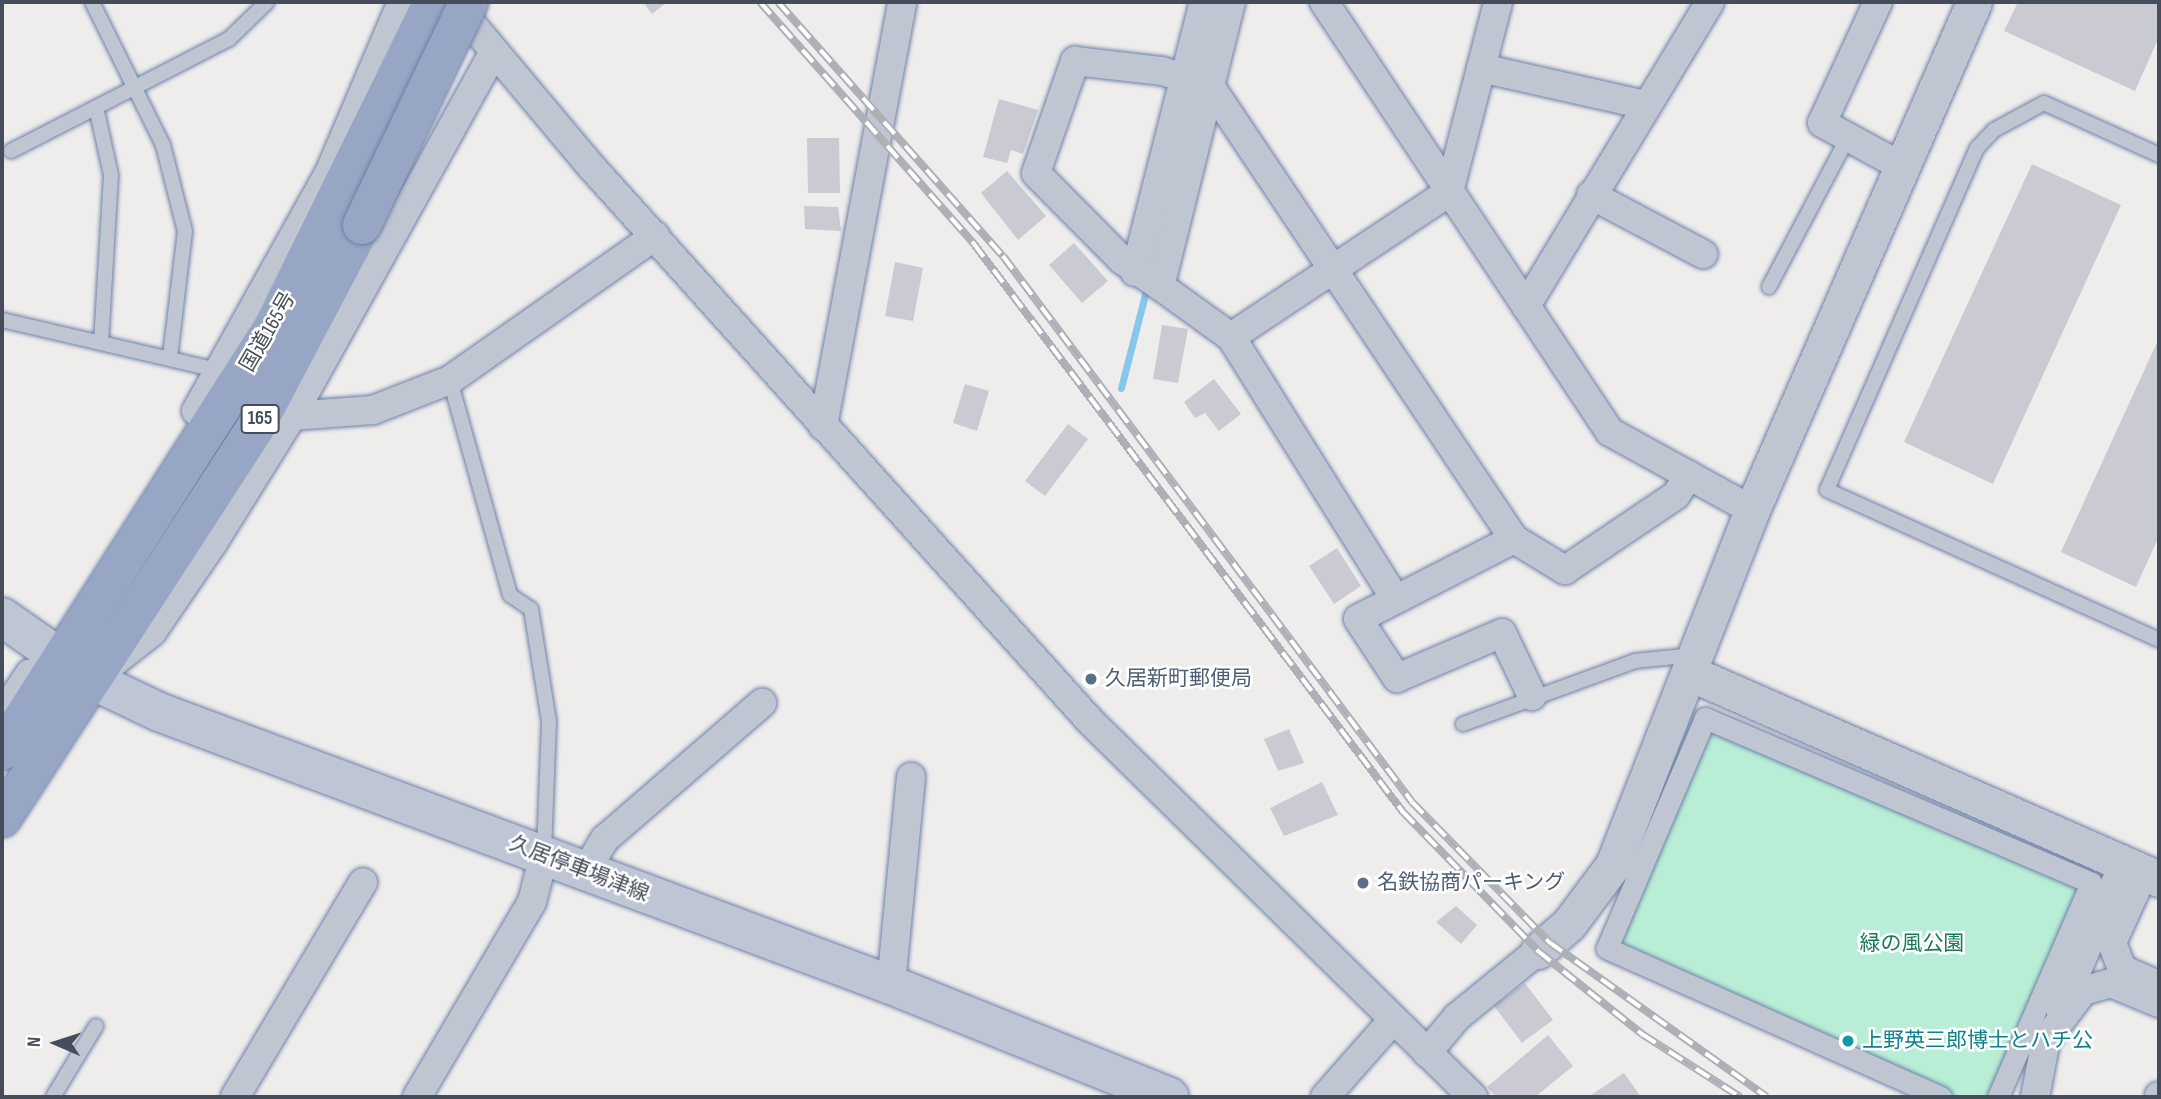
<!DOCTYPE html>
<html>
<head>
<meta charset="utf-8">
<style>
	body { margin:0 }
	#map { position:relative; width:2161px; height:1099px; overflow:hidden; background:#efedec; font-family:"Sofia Sans Condensed","Noto Sans JP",sans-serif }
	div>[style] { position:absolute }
	.green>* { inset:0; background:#b9eed6 }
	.stream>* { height:7px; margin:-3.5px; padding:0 3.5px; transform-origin:3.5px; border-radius:3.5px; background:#86c7ec }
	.building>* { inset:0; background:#c9cad2 }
	.roads { filter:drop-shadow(0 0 2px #6e81a8) drop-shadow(0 0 2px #6e81a8) }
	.service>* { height:14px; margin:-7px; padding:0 7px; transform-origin:7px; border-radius:7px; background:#bfc6d2 }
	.pedestrian>* { height:21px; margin:-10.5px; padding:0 10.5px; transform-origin:10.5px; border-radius:10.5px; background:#bfc6d2 }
	.minor>* { height:28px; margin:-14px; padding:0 14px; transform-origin:14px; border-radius:14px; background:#bfc6d2 }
	.tertiary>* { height:35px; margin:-17.5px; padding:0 17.5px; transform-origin:17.5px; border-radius:17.5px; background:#bfc6d2 }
	.secondary>* { height:38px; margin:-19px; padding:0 19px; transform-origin:19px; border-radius:19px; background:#bec6d6 }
	.trunk>* { height:38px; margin:-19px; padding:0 19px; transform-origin:19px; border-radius:19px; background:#97a6c4 }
	.rail>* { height:8px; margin-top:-4px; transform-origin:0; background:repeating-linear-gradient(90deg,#fff 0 16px,#aeb0b7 0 32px); box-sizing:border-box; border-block:2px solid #aeb0b7 }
	.bridges { filter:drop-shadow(0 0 2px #6e81a8) drop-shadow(0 0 2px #6e81a8) }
	.trunk-bridge>* { height:38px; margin:-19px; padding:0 19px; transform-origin:19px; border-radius:19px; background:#97a6c4 }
	.dots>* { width:19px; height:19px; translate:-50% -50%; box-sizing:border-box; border:4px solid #fff; border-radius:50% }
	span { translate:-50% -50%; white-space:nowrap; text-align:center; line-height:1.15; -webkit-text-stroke:5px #fff; paint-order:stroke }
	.shield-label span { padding:2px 5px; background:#fff; border:2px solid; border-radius:5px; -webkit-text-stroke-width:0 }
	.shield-label { font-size:19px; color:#454d5a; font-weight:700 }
	.street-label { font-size:21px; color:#454d5a }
	.service-label { font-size:21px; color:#4e5e75 }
	.left { translate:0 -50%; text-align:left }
	.park-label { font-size:21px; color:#167a57 }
	.culture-label { font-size:21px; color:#0d838f }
	.frame { position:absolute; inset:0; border:4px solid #454d5a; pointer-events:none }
	.north { position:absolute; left:21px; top:1008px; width:70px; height:70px; -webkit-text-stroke:5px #fff; paint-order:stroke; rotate:273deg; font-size:19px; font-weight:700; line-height:28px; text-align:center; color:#454d5a }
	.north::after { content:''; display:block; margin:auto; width:24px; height:32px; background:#454d5a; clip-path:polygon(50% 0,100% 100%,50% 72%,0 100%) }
</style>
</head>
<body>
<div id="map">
	<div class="green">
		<i style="clip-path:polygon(1705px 718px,2091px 883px,1998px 1097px,1940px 1097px,1607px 948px)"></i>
	</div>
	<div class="stream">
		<i style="left:1121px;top:388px;width:108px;rotate:-75.6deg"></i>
	</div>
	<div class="building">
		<i style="clip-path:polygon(643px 2px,667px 2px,652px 14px)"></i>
		<i style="clip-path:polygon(2018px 2px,2159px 2px,2159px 37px,2135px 91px,2004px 31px)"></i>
		<i style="clip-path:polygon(999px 99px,1038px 110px,1023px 154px,1011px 150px,1007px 163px,983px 157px)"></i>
		<i style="clip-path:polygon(807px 138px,839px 138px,840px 193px,808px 193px)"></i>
		<i style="clip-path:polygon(2032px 164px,2121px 205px,1993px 484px,1904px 442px)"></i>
		<i style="clip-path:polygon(1007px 171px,1046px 216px,1018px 240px,981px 193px)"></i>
		<i style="clip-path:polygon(804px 206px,838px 207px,841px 231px,805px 229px)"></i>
		<i style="clip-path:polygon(1074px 243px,1108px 281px,1082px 303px,1049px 265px)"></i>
		<i style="clip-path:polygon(895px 262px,923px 268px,913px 321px,885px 316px)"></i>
		<i style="clip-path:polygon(1162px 325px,1188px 329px,1178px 383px,1153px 379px)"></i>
		<i style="clip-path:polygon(2159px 338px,2159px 536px,2136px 587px,2061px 552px)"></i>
		<i style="clip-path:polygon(1214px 379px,1241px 414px,1219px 431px,1205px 413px,1195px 418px,1184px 402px)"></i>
		<i style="clip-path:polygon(965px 384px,989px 391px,977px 431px,953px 423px)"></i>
		<i style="clip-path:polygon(1068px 424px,1088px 439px,1045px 496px,1025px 481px)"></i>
		<i style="clip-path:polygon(1337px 548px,1361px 586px,1334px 604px,1309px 566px)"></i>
		<i style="clip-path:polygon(1289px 729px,1304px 763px,1278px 771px,1264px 739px)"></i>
		<i style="clip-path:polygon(1322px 782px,1338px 815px,1284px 836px,1270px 808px)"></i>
		<i style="clip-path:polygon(1456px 906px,1477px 925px,1461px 944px,1436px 922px)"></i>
		<i style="clip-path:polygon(1525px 983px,1553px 1020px,1522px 1043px,1494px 1006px)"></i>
		<i style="clip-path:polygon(1548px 1035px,1573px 1066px,1535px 1097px,1496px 1097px,1487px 1087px)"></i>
		<i style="clip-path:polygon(1624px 1073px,1641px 1097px,1588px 1097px)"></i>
	</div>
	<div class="roads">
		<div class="service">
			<i style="left:92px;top:2px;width:160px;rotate:63.6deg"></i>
			<i style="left:163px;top:145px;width:89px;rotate:75.7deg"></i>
			<i style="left:185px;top:231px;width:127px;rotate:96.8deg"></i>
			<i style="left:96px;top:107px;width:70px;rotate:77.6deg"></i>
			<i style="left:111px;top:175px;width:166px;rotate:93.4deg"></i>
			<i style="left:11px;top:151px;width:245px;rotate:-27.2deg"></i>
			<i style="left:229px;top:39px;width:53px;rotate:-44.2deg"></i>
			<i style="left:2159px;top:155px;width:126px;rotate:-155.7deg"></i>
			<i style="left:2044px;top:103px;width:57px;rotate:151.6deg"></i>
			<i style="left:1994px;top:130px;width:25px;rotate:133deg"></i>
			<i style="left:1977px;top:148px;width:373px;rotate:113.7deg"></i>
			<i style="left:1827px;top:490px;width:364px;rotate:24.3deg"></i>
			<i style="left:1769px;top:287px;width:170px;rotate:-62.2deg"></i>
			<i style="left:2px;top:320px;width:225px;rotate:13.1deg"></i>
			<i style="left:450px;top:380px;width:223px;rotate:74.4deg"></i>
			<i style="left:510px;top:595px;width:25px;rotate:34deg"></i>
			<i style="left:531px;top:609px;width:114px;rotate:80.9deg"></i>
			<i style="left:549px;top:722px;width:132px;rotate:92.2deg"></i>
			<i style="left:1463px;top:724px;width:183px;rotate:-20.1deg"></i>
			<i style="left:1635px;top:661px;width:59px;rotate:-5.8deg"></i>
			<i style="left:53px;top:1097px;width:83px;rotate:-58.8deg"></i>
		</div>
		<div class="pedestrian">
			<i style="left:1941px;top:1097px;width:366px;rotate:-156deg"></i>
			<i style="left:1607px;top:948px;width:250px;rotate:-66.9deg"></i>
			<i style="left:1705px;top:718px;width:420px;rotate:23.1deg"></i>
			<i style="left:2091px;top:883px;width:233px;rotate:113.5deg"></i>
		</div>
		<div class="minor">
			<i style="left:453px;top:2px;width:210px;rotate:50deg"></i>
			<i style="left:588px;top:163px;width:751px;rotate:48.02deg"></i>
			<i style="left:1090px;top:721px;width:537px;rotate:44.47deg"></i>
			<i style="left:1231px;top:2px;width:293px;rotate:104deg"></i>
			<i style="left:1160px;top:286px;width:87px;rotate:35.7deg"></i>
			<i style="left:1231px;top:337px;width:262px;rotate:-33.6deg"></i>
			<i style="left:1449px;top:192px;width:196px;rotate:-75.5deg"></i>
			<i style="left:1324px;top:2px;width:516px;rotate:56.37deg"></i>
			<i style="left:1610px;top:432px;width:162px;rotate:28.8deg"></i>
			<i style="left:1878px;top:2px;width:133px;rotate:114.8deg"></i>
			<i style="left:1822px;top:123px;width:90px;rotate:28.6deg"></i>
			<i style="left:1481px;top:68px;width:168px;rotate:12.7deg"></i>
			<i style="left:1591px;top:195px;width:127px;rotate:27.8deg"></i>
			<i style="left:1135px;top:272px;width:279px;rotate:-75.7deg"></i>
			<i style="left:1160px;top:286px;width:46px;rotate:-145.6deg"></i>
			<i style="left:1122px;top:260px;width:122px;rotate:-134.7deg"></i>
			<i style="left:1036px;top:173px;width:119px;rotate:-70.8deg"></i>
			<i style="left:1075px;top:61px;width:88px;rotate:6.6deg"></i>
			<i style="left:1162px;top:71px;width:50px;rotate:17.4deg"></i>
			<i style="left:1210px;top:86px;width:546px;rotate:56.14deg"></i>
			<i style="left:1514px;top:539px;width:60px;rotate:31.3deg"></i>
			<i style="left:1565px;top:570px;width:134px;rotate:-34deg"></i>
			<i style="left:1676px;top:495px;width:24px;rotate:-57deg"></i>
			<i style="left:1526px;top:306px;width:355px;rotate:-58.8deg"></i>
			<i style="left:1231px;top:337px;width:310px;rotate:57.9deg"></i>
			<i style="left:196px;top:411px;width:273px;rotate:-60.8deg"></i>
			<i style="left:329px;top:173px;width:186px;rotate:-66.9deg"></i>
			<i style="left:292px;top:416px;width:81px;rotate:-4.2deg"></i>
			<i style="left:373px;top:410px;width:83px;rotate:-21.3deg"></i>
			<i style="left:450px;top:380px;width:251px;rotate:-35.1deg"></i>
			<i style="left:823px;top:426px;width:431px;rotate:-79.4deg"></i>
			<i style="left:1514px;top:539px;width:175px;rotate:152.9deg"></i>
			<i style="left:1358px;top:619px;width:71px;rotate:56.5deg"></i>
			<i style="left:1397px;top:678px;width:114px;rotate:-23.2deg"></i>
			<i style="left:1502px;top:633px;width:70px;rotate:64.5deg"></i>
			<i style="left:109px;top:666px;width:55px;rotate:-38.3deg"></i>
			<i style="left:152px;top:632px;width:108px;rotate:-55.6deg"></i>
			<i style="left:213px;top:543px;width:150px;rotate:-58.1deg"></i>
			<i style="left:292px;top:416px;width:416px;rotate:-61deg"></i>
			<i style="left:2px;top:715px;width:50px;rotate:-56.3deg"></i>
			<i style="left:585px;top:872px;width:39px;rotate:-59deg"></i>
			<i style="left:605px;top:839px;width:208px;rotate:-40.9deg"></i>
			<i style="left:2144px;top:872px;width:78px;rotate:114.3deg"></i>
			<i style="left:2112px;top:943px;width:28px;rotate:69deg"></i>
			<i style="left:2122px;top:969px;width:35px;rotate:24deg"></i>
			<i style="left:891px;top:985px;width:209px;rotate:-84.5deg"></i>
			<i style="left:2060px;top:1009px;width:159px;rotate:-66.3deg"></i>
			<i style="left:1427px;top:1053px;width:47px;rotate:-50.2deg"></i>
			<i style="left:1457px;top:1017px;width:104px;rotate:-39.2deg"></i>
			<i style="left:235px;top:1097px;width:250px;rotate:-59.2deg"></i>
			<i style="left:417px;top:1097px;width:226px;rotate:-59.5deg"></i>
			<i style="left:532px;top:902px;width:49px;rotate:-75.7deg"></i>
			<i style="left:1325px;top:1097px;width:101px;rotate:-48.6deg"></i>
			<i style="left:2035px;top:1097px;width:58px;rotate:-79.1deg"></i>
			<i style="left:2046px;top:1040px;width:61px;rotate:-52.9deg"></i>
			<i style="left:2083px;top:991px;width:29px;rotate:-16deg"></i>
			<i style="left:2111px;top:983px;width:52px;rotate:22.6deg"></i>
			<i style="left:2159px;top:1097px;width:1px;rotate:-90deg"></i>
		</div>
		<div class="tertiary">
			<i style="left:1692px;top:674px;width:510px;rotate:23.7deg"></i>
			<i style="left:1538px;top:951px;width:41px;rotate:-41.1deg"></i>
			<i style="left:1569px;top:924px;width:74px;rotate:-53.3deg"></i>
			<i style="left:1613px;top:865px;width:381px;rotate:-68.6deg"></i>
			<i style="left:1752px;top:510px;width:554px;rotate:-66.39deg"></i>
		</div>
		<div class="secondary">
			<i style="left:2px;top:617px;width:110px;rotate:35deg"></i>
			<i style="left:92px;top:680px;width:74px;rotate:25.5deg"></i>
			<i style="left:159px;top:712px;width:781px;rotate:20.45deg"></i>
			<i style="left:891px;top:985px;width:300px;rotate:21.9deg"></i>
		</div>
		<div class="trunk">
			<i style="left:2px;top:751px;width:503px;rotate:-57.42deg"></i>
			<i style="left:273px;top:327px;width:362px;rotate:-63.8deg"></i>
			<i style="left:2px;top:818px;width:465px;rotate:-57deg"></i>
			<i style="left:255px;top:428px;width:229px;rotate:-62.2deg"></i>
		</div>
	</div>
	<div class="rail">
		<i style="left:760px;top:2px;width:323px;rotate:48.5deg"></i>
		<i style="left:974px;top:244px;width:712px;rotate:52.94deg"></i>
		<i style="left:1403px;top:812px;width:194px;rotate:45.8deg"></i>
		<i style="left:1538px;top:951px;width:133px;rotate:38.6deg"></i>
		<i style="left:1642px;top:1034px;width:117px;rotate:32.7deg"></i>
		<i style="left:778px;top:2px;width:339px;rotate:48.5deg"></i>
		<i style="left:1003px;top:256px;width:682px;rotate:53.16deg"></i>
		<i style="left:1412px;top:802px;width:196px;rotate:45.6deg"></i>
		<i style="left:1549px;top:942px;width:267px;rotate:35.4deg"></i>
	</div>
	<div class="bridges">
		<div class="trunk-bridge">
			<i style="left:362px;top:225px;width:247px;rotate:-64.4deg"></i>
		</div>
	</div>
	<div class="dots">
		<i style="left:1091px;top:679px;background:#5c6f8a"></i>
		<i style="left:1363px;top:883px;background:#5c6f8a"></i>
		<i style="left:1848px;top:1041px;background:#0f9aa8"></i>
	</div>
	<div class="shield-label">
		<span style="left:260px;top:419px">165</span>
	</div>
	<div class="street-label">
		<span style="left:268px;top:332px;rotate:-60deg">国道165号</span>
		<span style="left:579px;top:869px;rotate:21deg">久居停車場津線</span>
	</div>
	<div class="service-label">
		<span class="left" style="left:1105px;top:679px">久居新町郵便局</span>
		<span class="left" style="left:1377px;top:883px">名鉄協商パーキング</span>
	</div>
	<div class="park-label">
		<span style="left:1912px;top:944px">緑の風公園</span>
	</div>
	<div class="culture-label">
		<span class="left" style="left:1862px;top:1041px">上野英三郎博士とハチ公</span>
	</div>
	<div class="frame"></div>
	<div class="north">N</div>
</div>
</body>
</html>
